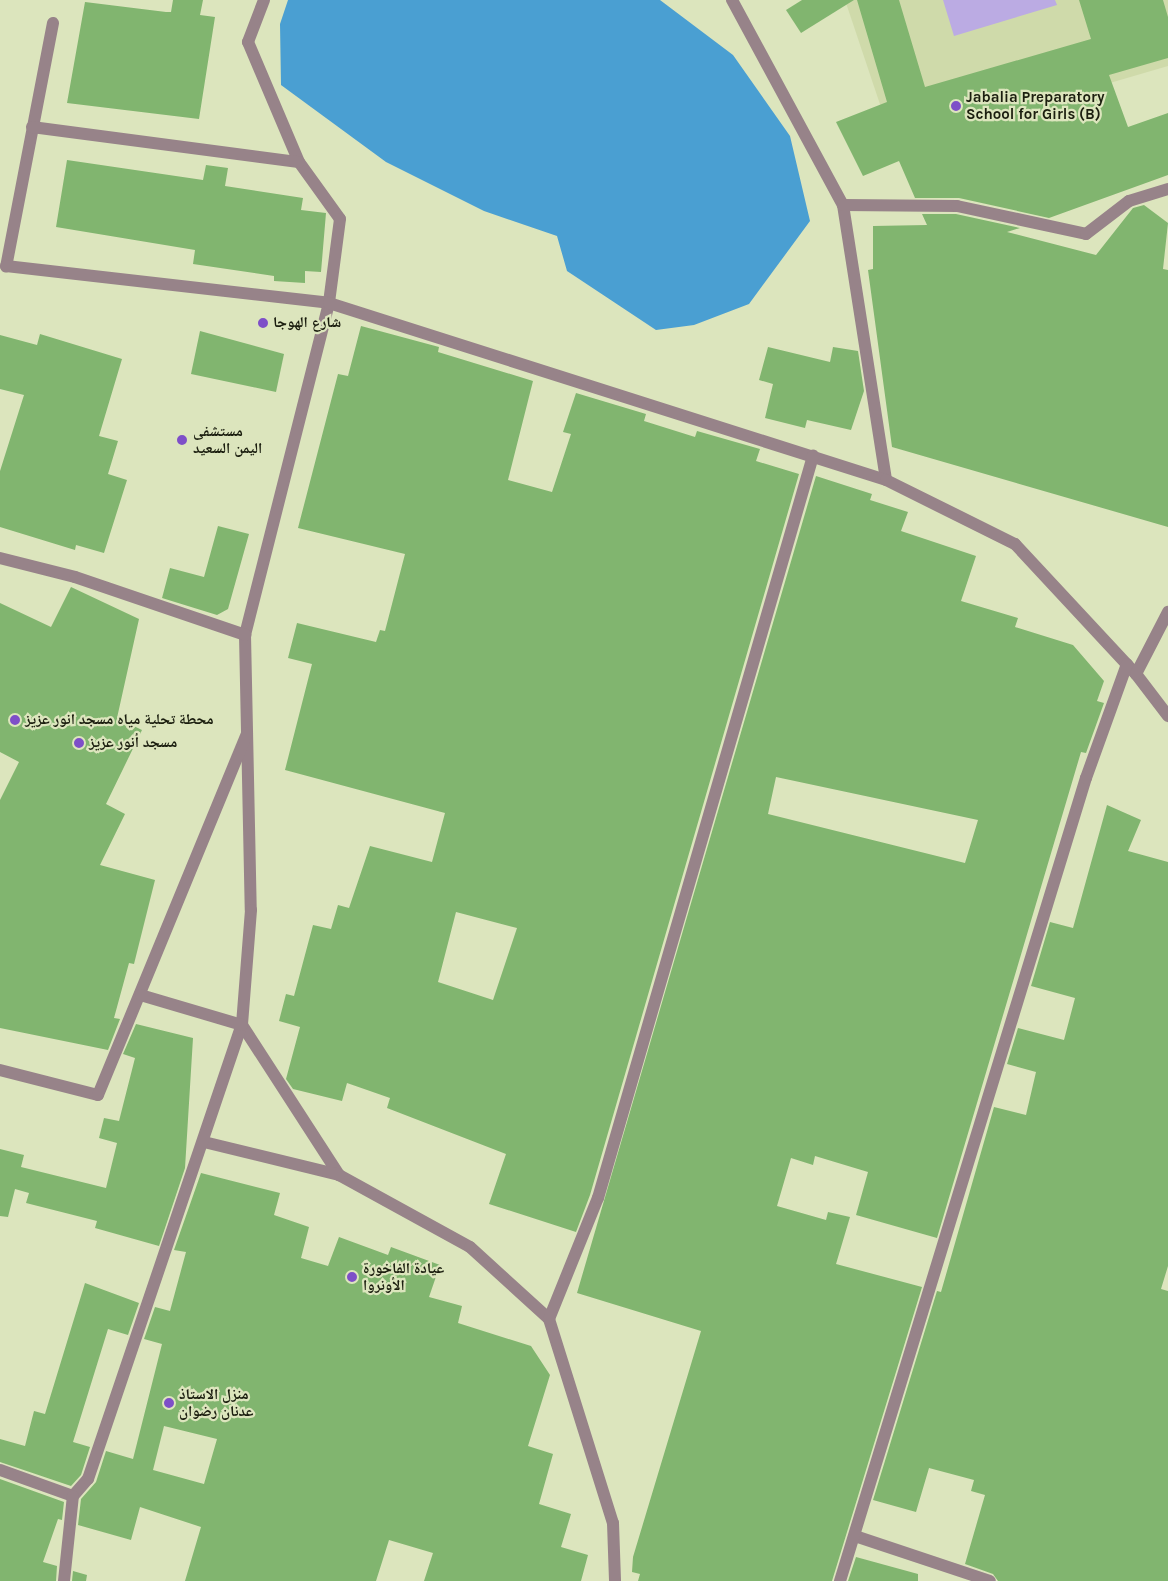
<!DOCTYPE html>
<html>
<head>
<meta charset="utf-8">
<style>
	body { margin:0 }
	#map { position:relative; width:1168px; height:1581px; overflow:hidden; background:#dce5bd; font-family:Karla,"Noto Naskh Arabic",sans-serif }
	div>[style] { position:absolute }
	.built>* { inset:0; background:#cfdaaa }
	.green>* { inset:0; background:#bbabe3 }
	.water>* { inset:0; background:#4a9fd2 }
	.building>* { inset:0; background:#81b56f }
	.minor>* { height:12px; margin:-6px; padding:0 6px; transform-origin:6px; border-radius:6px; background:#978389 }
	.dots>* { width:14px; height:14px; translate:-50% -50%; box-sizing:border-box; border:2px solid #dce5bd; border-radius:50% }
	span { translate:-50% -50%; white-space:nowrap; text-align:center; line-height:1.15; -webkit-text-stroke:4.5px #dce5bd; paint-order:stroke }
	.poi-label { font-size:15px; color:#1b1e0f; font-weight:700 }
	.left { translate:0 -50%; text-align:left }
</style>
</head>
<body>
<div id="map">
	<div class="built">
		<i style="clip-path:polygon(845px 0,1168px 0,1168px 66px,894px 146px)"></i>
	</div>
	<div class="green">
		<i style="clip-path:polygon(943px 0,1055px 0,1057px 5px,954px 36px)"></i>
	</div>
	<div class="water">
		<i style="clip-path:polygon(288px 0,660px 0,733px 55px,790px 136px,810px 221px,749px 304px,694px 325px,656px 330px,567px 271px,557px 236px,484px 211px,386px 162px,281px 85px,280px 24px)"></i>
	</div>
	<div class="building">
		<i style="clip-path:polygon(173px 0,203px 0,200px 15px,215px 17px,199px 119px,67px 103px,85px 2px,166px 12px,171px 12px)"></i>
		<i style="clip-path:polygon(802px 0,854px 0,801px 33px,786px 10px)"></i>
		<i style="clip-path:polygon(857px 0,899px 0,925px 87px,1091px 39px,1079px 0,1163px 0,1168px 17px,1168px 58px,1109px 75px,1128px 127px,1168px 113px,1168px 175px,1049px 218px,959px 198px,915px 198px,899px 161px,863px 176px,836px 122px,887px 102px)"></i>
		<i style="clip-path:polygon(67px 160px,203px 180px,206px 165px,228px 168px,225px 186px,303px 198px,301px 210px,326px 213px,321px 272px,305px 271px,305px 283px,274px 281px,274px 276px,193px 264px,195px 250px,56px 227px)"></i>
		<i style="clip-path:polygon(1144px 205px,1168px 223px,1163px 269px,1168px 270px,1168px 527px,892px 447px,868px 270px,873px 269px,873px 226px,927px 225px,922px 214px,956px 214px,1020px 228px,1007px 232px,1096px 255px,1133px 208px)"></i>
		<i style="clip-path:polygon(evenodd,361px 326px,439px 347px,438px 352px,533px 381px,508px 480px,552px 492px,571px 434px,563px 432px,576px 393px,646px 414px,644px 421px,695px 437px,697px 431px,760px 449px,756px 461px,799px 474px,590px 1195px,576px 1232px,489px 1204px,506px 1154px,387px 1108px,390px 1098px,347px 1083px,342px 1101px,293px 1089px,286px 1079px,300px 1027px,279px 1021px,286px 994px,294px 996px,313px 925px,331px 929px,338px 905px,349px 908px,370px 846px,432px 862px,445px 813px,285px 770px,312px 664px,288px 658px,297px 623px,376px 642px,380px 630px,385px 631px,405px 554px,298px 528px,338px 374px,348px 376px,361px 326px,456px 912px,517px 928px,493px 1000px,438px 982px,456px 912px)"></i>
		<i style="clip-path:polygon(200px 331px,284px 354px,276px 392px,191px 374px)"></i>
		<i style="clip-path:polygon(40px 334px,122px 359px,99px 436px,118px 441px,108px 474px,127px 480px,104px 553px,76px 545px,75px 550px,0 527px,0 471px,24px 395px,0 389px,0 335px,37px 345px)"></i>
		<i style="clip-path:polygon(768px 347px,830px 362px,833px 347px,858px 351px,864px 391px,851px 430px,807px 420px,805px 428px,765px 418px,773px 384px,759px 380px)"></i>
		<i style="clip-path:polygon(evenodd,816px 476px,872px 494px,870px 500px,908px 512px,901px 531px,976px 556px,961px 601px,1018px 618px,1015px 627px,1073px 645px,1104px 681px,1097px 701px,1104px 703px,1086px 753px,1081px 752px,937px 1238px,856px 1215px,868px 1172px,815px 1156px,813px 1165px,791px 1158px,777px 1206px,826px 1220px,828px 1212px,850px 1217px,836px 1264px,922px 1287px,832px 1581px,638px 1581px,640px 1574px,632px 1572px,633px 1557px,701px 1331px,577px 1293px,816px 476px,776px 777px,978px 820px,965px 863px,768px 814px,776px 777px)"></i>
		<i style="clip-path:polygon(218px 526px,249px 534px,228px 609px,217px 615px,162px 598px,170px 568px,204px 577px)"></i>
		<i style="clip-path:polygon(71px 587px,139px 619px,117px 718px,142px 730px,106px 804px,125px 814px,100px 865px,155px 880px,134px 964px,129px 963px,114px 1018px,120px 1019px,108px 1050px,0 1028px,0 800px,19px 762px,0 752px,0 603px,51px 627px)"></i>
		<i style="clip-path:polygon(1107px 805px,1141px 820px,1128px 851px,1168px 862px,1168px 1266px,1161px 1289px,1168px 1291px,1168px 1581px,998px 1581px,993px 1574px,965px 1564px,985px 1495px,971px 1491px,974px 1480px,929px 1468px,916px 1512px,873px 1500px,937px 1291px,941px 1292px,994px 1107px,1026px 1115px,1036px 1072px,1007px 1064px,1018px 1028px,1064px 1040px,1075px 998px,1031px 986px,1050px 922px,1073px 928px)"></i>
		<i style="clip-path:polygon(136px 1024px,193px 1038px,185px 1168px,159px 1246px,95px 1228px,97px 1221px,26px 1203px,29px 1193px,15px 1189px,8px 1217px,0 1216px,0 1149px,24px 1155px,21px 1167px,106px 1188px,117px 1143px,99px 1138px,104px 1118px,119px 1121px,135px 1058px,123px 1054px)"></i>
		<i style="clip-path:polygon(evenodd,201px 1173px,280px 1193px,274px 1215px,309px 1227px,301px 1258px,328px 1266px,339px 1237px,388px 1255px,391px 1247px,440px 1265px,429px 1297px,462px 1306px,458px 1323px,531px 1346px,550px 1375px,528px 1446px,553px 1454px,539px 1504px,571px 1514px,561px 1547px,588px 1555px,581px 1581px,424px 1581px,433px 1553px,389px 1540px,376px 1581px,185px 1581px,201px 1527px,140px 1507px,131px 1540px,78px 1525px,81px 1499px,96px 1482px,106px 1451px,133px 1459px,162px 1344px,144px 1339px,155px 1307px,170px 1311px,186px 1252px,174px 1250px,201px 1173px,164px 1426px,217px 1439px,204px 1484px,153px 1470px,164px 1426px)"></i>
		<i style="clip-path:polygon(85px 1283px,139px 1303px,128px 1335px,108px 1329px,73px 1442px,90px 1447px,81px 1475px,71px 1486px,0 1462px,0 1439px,25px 1446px,34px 1411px,45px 1414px)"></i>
		<i style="clip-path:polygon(0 1479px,64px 1502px,62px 1520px,58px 1519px,43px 1562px,57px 1566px,56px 1581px,0 1581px)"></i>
		<i style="clip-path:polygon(856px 1557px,918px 1574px,918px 1581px,848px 1581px)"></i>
		<i style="clip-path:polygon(73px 1571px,87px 1575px,86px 1581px,72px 1581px)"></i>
	</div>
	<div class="minor">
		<i style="left:264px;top:0;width:45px;rotate:110.9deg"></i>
		<i style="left:248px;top:42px;width:130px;rotate:67deg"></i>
		<i style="left:299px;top:162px;width:70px;rotate:54.3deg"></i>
		<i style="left:340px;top:219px;width:85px;rotate:97.5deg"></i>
		<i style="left:329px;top:303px;width:342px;rotate:104.2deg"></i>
		<i style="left:245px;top:635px;width:275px;rotate:88.8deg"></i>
		<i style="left:251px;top:910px;width:115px;rotate:94.5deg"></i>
		<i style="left:242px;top:1025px;width:179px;rotate:57.1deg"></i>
		<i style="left:339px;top:1175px;width:149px;rotate:28.8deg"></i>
		<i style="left:470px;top:1247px;width:107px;rotate:42.3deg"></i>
		<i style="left:549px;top:1319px;width:214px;rotate:72.6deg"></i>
		<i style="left:613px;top:1523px;width:58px;rotate:88deg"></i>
		<i style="left:732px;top:0;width:233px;rotate:61.6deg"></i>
		<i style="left:843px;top:205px;width:278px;rotate:81.1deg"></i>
		<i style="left:53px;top:23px;width:248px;rotate:100.9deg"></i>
		<i style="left:6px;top:266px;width:325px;rotate:6.5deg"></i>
		<i style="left:329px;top:303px;width:584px;rotate:17.63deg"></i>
		<i style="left:886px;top:480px;width:144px;rotate:26.4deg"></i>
		<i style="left:1015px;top:544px;width:178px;rotate:47.1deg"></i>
		<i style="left:1136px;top:674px;width:53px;rotate:52.7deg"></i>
		<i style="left:32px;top:127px;width:269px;rotate:7.5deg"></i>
		<i style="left:843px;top:205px;width:114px;rotate:0.5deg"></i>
		<i style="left:957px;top:206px;width:132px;rotate:12.2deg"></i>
		<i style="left:1086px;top:234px;width:54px;rotate:-37.5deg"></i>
		<i style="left:1129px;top:201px;width:41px;rotate:-17.1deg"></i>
		<i style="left:0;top:558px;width:77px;rotate:14.2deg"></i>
		<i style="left:75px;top:577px;width:180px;rotate:18.8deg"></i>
		<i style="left:1136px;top:674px;width:70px;rotate:-62.7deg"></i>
		<i style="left:0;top:1070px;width:101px;rotate:14.3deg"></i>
		<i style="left:98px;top:1095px;width:391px;rotate:-67.6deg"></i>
		<i style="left:204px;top:1142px;width:139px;rotate:13.7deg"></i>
		<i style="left:549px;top:1319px;width:131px;rotate:-68deg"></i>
		<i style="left:598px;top:1198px;width:773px;rotate:-73.84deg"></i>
		<i style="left:0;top:1470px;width:77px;rotate:19.6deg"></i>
		<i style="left:73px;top:1496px;width:23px;rotate:-49deg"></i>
		<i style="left:88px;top:1479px;width:479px;rotate:-71.3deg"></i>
		<i style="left:242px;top:1025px;width:105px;rotate:-163.5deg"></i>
		<i style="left:855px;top:1536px;width:142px;rotate:18.4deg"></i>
		<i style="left:64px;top:1581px;width:85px;rotate:-84deg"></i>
		<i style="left:840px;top:1581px;width:840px;rotate:-72.97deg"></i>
		<i style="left:1086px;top:778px;width:121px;rotate:-70.2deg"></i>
	</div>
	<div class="dots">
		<i style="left:956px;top:106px;background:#7e4fc8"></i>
		<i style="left:263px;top:323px;background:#7e4fc8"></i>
		<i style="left:182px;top:440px;background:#7e4fc8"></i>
		<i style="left:15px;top:720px;background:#7e4fc8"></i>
		<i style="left:79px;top:743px;background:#7e4fc8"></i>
		<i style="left:352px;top:1277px;background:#7e4fc8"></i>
		<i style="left:169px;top:1403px;background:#7e4fc8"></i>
	</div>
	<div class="poi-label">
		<span class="left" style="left:966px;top:106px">Jabalia Preparatory<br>School for Girls (B)</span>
		<span class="left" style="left:273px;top:323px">شارع الهوجا</span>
		<span class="left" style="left:193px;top:440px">مستشفى<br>اليمن السعيد</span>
		<span class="left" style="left:25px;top:720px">محطة تحلية مياه مسجد انور عزيز</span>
		<span class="left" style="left:89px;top:743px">مسجد أنور عزيز</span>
		<span class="left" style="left:363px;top:1277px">عيادة الفاخورة<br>الأونروا</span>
		<span class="left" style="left:179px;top:1403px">منزل الاستاذ<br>عدنان رضوان</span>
	</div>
</div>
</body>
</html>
